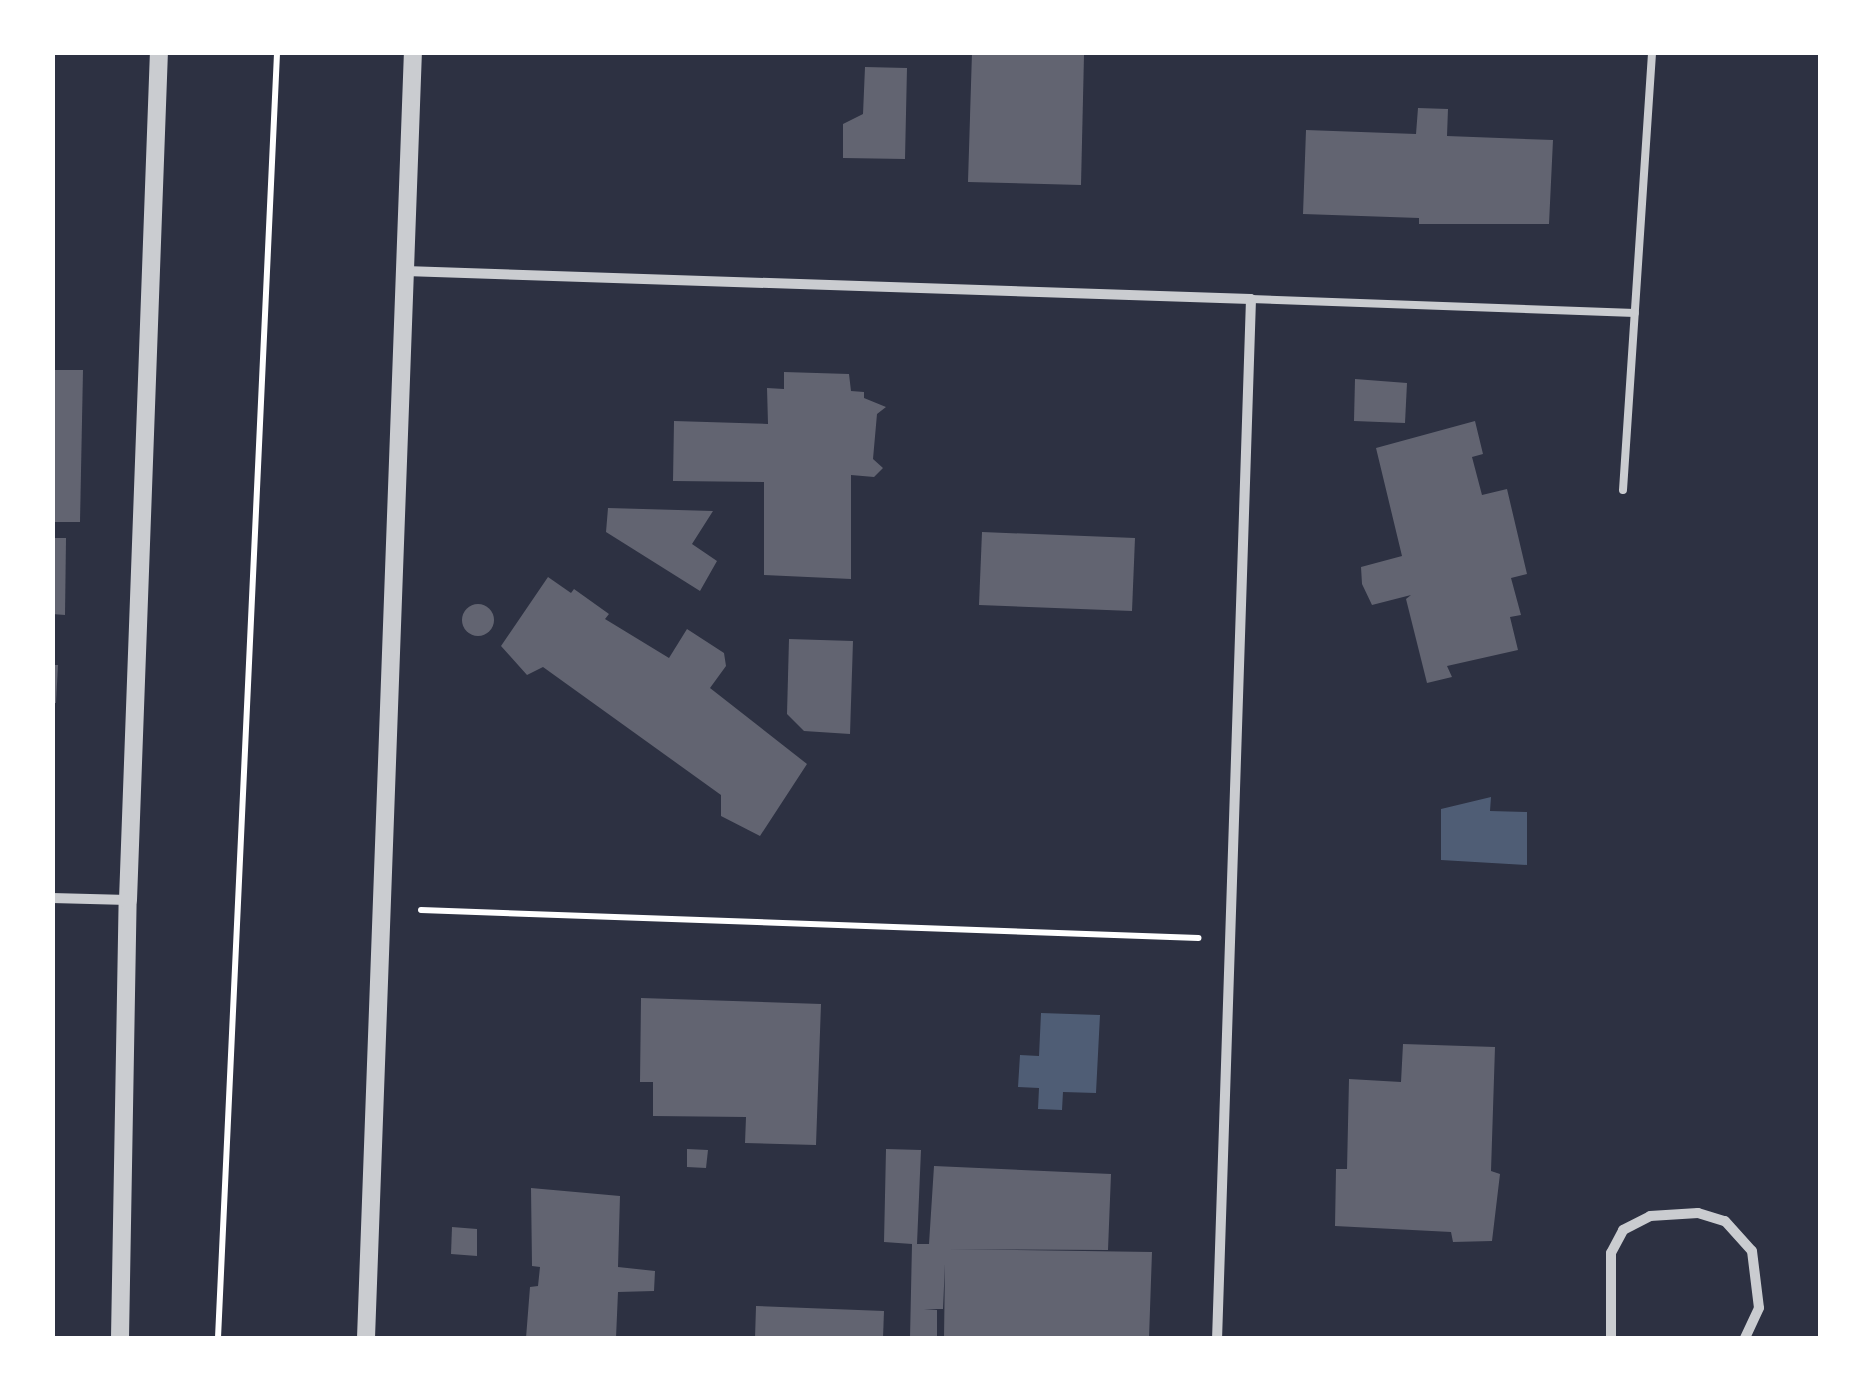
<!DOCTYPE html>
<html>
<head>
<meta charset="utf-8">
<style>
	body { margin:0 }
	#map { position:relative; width:1873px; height:1391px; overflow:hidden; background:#2d3142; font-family:"Asap Condensed",sans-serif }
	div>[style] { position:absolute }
	.water>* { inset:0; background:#4f5d75 }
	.building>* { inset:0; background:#626471 }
	.round { border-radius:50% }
	.path>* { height:6px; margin:-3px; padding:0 3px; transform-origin:3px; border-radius:3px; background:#fff }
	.service>* { height:8px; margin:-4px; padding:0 4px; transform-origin:4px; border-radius:4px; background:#caccd0 }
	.minor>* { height:10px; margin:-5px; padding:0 5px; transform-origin:5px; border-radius:5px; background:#caccd0 }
	.tertiary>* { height:18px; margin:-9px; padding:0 9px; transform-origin:9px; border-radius:9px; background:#caccd0 }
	span { translate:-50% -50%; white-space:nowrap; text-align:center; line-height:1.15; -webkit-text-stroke:8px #fff; paint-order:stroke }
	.frame { position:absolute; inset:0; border:55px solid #fff; pointer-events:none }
</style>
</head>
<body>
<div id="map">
	<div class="water">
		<i style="clip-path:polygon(1491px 797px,1490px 811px,1527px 812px,1527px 865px,1441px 860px,1441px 809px)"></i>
		<i style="clip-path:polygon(1041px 1013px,1100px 1015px,1096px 1093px,1063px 1092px,1062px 1110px,1038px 1109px,1039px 1088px,1018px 1087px,1020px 1055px,1039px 1056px)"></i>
	</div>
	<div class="building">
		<i style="clip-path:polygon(972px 52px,1084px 55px,1081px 185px,968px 182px)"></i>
		<i style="clip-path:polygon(865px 67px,907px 68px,905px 159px,843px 158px,843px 124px,863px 114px)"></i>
		<i style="clip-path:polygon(1418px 108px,1448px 109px,1447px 136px,1553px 140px,1549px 224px,1419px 224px,1419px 218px,1303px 214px,1306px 130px,1416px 134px)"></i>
		<i style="clip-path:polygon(52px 370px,83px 370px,80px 522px,52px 522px)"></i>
		<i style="clip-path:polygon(784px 372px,849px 374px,851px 391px,864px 392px,864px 398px,886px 407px,877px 414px,873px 459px,883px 468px,874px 477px,851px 475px,851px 579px,764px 575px,764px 482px,673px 481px,674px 421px,768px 424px,767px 388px,784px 389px)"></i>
		<i style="clip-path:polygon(1355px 379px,1407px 383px,1405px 423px,1354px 421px)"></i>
		<i style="clip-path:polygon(1475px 421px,1483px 454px,1472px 457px,1482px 495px,1507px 489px,1527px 574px,1511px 578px,1521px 615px,1510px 617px,1518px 650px,1447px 666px,1452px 677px,1427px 683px,1406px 599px,1411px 595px,1372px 605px,1362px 584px,1361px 567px,1402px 556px,1376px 448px)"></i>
		<i style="clip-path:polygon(608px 508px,713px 511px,692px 544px,717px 561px,700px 591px,606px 532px)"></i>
		<i style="clip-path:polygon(982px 532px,1135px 538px,1132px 611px,979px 605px)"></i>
		<i style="clip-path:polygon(52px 538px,66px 538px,65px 615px,52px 614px)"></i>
		<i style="clip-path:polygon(548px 577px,571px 593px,574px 589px,609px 614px,605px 619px,669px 658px,687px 629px,724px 653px,726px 666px,710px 688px,807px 764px,760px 836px,721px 816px,721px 795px,543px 667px,527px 675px,501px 646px)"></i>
		<i class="round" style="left:462px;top:604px;width:32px;height:32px"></i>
		<i style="clip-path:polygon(789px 639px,853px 641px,850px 734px,804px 731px,787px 714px)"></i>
		<i style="clip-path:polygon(52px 665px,58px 665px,56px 703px,52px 703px)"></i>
		<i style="clip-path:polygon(641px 998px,821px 1004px,816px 1145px,745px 1143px,746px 1117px,653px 1116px,653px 1082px,640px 1082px)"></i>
		<i style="clip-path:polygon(1403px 1044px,1495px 1047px,1491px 1171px,1500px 1174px,1492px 1241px,1453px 1242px,1451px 1232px,1335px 1226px,1336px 1169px,1347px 1169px,1349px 1079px,1401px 1082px)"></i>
		<i style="clip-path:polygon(687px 1149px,708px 1150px,706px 1168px,687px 1167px)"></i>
		<i style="clip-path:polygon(886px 1149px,921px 1150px,917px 1244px,929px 1244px,934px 1166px,1111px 1174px,1108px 1250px,946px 1249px,1152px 1252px,1149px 1338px,944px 1338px,945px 1264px,943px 1309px,924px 1309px,937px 1310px,937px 1338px,910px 1338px,912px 1244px,884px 1242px)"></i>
		<i style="clip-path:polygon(531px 1188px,620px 1196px,618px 1267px,655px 1271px,654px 1291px,618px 1292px,616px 1338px,526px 1338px,530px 1287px,538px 1286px,540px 1267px,532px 1266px)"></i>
		<i style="clip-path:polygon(452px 1227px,477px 1229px,477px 1256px,451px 1254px)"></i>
		<i style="clip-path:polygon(756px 1306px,884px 1311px,883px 1338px,755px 1338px)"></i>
	</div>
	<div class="path">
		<i style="left:421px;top:910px;width:778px;rotate:2.06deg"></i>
		<i style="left:218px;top:1338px;width:1287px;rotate:-87.37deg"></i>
	</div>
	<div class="service">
		<i style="left:1251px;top:299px;width:384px;rotate:2.1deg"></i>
		<i style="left:1623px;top:490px;width:439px;rotate:-86.2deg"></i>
	</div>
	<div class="minor">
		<i style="left:405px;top:271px;width:846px;rotate:1.9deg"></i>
		<i style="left:1251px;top:299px;width:1040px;rotate:91.87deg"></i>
		<i style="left:52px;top:898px;width:76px;rotate:1.5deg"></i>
		<i style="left:1611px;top:1338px;width:85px;rotate:-90deg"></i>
		<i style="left:1611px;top:1253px;width:26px;rotate:-62deg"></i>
		<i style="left:1623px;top:1230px;width:30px;rotate:-27deg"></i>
		<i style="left:1650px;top:1216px;width:48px;rotate:-3.6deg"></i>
		<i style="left:1698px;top:1213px;width:28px;rotate:17deg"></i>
		<i style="left:1725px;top:1221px;width:40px;rotate:48deg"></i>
		<i style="left:1752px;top:1251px;width:57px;rotate:83deg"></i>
		<i style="left:1759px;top:1308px;width:33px;rotate:115deg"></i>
	</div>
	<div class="tertiary">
		<i style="left:120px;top:1338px;width:438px;rotate:-89deg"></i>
		<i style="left:128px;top:900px;width:849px;rotate:-87.91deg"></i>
		<i style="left:366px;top:1338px;width:1287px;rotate:-87.91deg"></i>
	</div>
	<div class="frame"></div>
</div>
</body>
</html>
